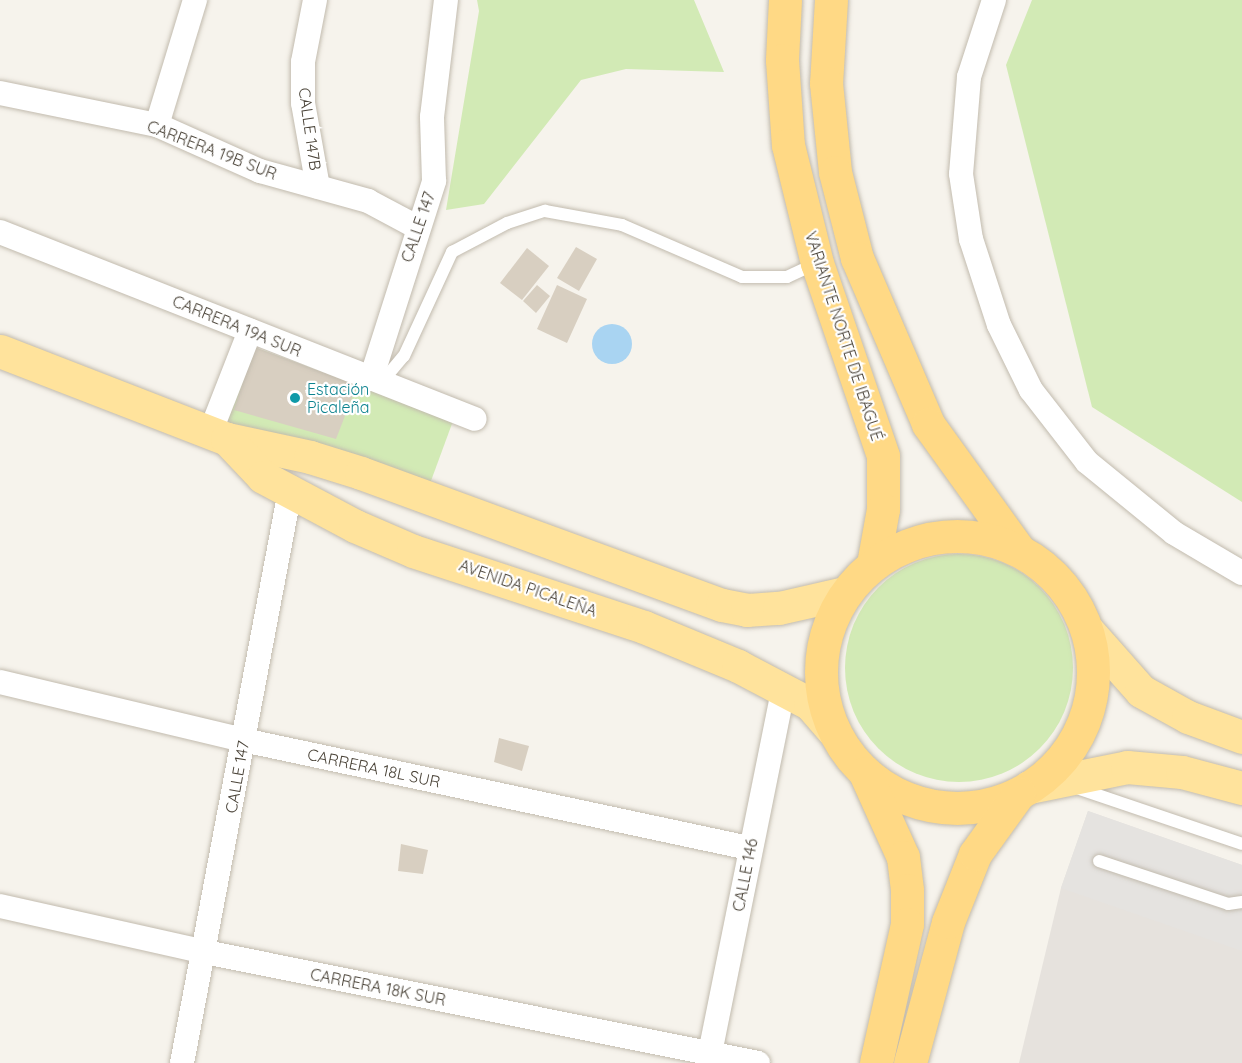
<!DOCTYPE html>
<html>
<head>
<meta charset="utf-8">
<style>
	body { margin:0 }
	#map { position:relative; width:1242px; height:1063px; overflow:hidden; background:#f6f3ec; font-family:Quicksand,sans-serif }
	div>[style] { position:absolute }
	.industrial>* { inset:0; background:#e6e2dd }
	.green>* { inset:0; background:#d2eab5 }
	.round { border-radius:50% }
	.parking>* { inset:0; background:#e5e3e0 }
	.water>* { inset:0; background:#a9d4f2 }
	.building>* { inset:0; background:#d8cfc1 }
	.roads { filter:drop-shadow(0 0 2px #c2bbae) drop-shadow(0 0 2px #c2bbae) }
	.service>* { height:12px; margin:-6px; padding:0 6px; transform-origin:6px; border-radius:6px; background:#fff }
	.minor>* { height:24px; margin:-12px; padding:0 12px; transform-origin:12px; border-radius:12px; background:#fff }
	.primary>* { height:33px; margin:-16.5px; padding:0 16.5px; transform-origin:16.5px; border-radius:16.5px; background:#ffe39c }
	.trunk>* { height:33px; margin:-16.5px; padding:0 16.5px; transform-origin:16.5px; border-radius:16.5px; background:#ffd985 }
	.trunk>.ring { margin:-16.5px; padding:0; box-sizing:content-box; background:none; border:33px solid #ffd985; border-radius:50% }
	.dots>* { width:16px; height:16px; translate:-50% -50%; box-sizing:border-box; border:3px solid #fff; border-radius:50% }
	span { translate:-50% -50%; white-space:nowrap; text-align:center; line-height:1.15; -webkit-text-stroke:4.5px #fff; paint-order:stroke }
	.street-label { font-size:16px; color:#4b4439 }
	.culture-label { font-size:16px; color:#0d838f }
	.left { translate:0 -50%; text-align:left }
</style>
</head>
<body>
<div id="map">
	<div class="industrial">
		<i style="clip-path:polygon(1088px 811px,1242px 865px,1242px 1063px,1019px 1063px,1061px 888px)"></i>
	</div>
	<div class="green">
		<i style="clip-path:polygon(477px 0,694px 0,724px 72px,626px 69px,581px 80px,484px 204px,446px 210px,479px 11px)"></i>
		<i style="clip-path:polygon(1032px 0,1242px 0,1242px 502px,1092px 407px,1006px 65px)"></i>
		<i style="clip-path:polygon(254px 347px,453px 421px,428px 489px,226px 426px)"></i>
		<i class="round" style="left:845px;top:554px;width:228px;height:228px"></i>
	</div>
	<div class="parking">
		<i style="clip-path:polygon(1088px 811px,1242px 865px,1242px 951px,1061px 888px)"></i>
	</div>
	<div class="water">
		<i class="round" style="left:592px;top:324px;width:40px;height:40px"></i>
	</div>
	<div class="building">
		<i style="clip-path:polygon(576px 247px,597px 259px,579px 291px,557px 278px)"></i>
		<i style="clip-path:polygon(527px 248px,549px 266px,522px 300px,500px 283px)"></i>
		<i style="clip-path:polygon(537px 285px,550px 296px,536px 313px,523px 301px)"></i>
		<i style="clip-path:polygon(557px 285px,587px 299px,567px 343px,537px 329px)"></i>
		<i style="clip-path:polygon(254px 347px,357px 385px,336px 439px,234px 410px)"></i>
		<i style="clip-path:polygon(499px 738px,529px 746px,522px 771px,494px 762px)"></i>
		<i style="clip-path:polygon(401px 844px,428px 850px,423px 874px,398px 871px)"></i>
	</div>
	<div class="roads">
		<div class="service">
			<i style="left:381px;top:383px;width:35px;rotate:-50deg"></i>
			<i style="left:404px;top:356px;width:115px;rotate:-65.2deg"></i>
			<i style="left:452px;top:252px;width:62px;rotate:-27.8deg"></i>
			<i style="left:507px;top:223px;width:40px;rotate:-18deg"></i>
			<i style="left:545px;top:211px;width:78px;rotate:10.3deg"></i>
			<i style="left:622px;top:225px;width:131px;rotate:23.4deg"></i>
			<i style="left:742px;top:277px;width:45px"></i>
			<i style="left:787px;top:277px;width:33px;rotate:-25deg"></i>
			<i style="left:1074px;top:787px;width:177px;rotate:18.7deg"></i>
			<i style="left:1099px;top:861px;width:136px;rotate:18.4deg"></i>
			<i style="left:1228px;top:904px;width:14px;rotate:-8deg"></i>
		</div>
		<div class="minor">
			<i style="left:315px;top:0;width:63px;rotate:101deg"></i>
			<i style="left:303px;top:62px;width:41px;rotate:90deg"></i>
			<i style="left:303px;top:103px;width:85px;rotate:79.9deg"></i>
			<i style="left:994px;top:0;width:81px;rotate:108deg"></i>
			<i style="left:969px;top:77px;width:97px;rotate:94.7deg"></i>
			<i style="left:961px;top:174px;width:66px;rotate:81.3deg"></i>
			<i style="left:971px;top:239px;width:90px;rotate:72deg"></i>
			<i style="left:999px;top:325px;width:72px;rotate:63.8deg"></i>
			<i style="left:1031px;top:390px;width:91px;rotate:52.1deg"></i>
			<i style="left:1087px;top:462px;width:112px;rotate:39.2deg"></i>
			<i style="left:1174px;top:533px;width:79px;rotate:30.5deg"></i>
			<i style="left:0;top:93px;width:160px;rotate:11.5deg"></i>
			<i style="left:157px;top:125px;width:113px;rotate:24.1deg"></i>
			<i style="left:260px;top:171px;width:112px;rotate:15.5deg"></i>
			<i style="left:368px;top:201px;width:55px;rotate:28deg"></i>
			<i style="left:157px;top:125px;width:131px;rotate:-73.1deg"></i>
			<i style="left:0;top:232px;width:510px;rotate:21.49deg"></i>
			<i style="left:371px;top:379px;width:208px;rotate:-72.3deg"></i>
			<i style="left:434px;top:181px;width:64px;rotate:-91.8deg"></i>
			<i style="left:432px;top:117px;width:118px;rotate:-83.2deg"></i>
			<i style="left:210px;top:433px;width:110px;rotate:-68.6deg"></i>
			<i style="left:0;top:682px;width:250px;rotate:13.4deg"></i>
			<i style="left:243px;top:740px;width:517px;rotate:12.05deg"></i>
			<i style="left:0;top:906px;width:210px;rotate:12.6deg"></i>
			<i style="left:205px;top:952px;width:564px;rotate:11.35deg"></i>
			<i style="left:182px;top:1063px;width:582px;rotate:-79.31deg"></i>
			<i style="left:708px;top:1063px;width:384px;rotate:-78.6deg"></i>
		</div>
		<div class="primary">
			<i style="left:0;top:351px;width:243px;rotate:21.2deg"></i>
			<i style="left:227px;top:439px;width:85px;rotate:12.2deg"></i>
			<i style="left:310px;top:457px;width:53px;rotate:17.4deg"></i>
			<i style="left:361px;top:473px;width:384px;rotate:20.1deg"></i>
			<i style="left:722px;top:605px;width:25px;rotate:11deg"></i>
			<i style="left:747px;top:610px;width:32px;rotate:-4deg"></i>
			<i style="left:779px;top:608px;width:68px;rotate:-12.8deg"></i>
			<i style="left:227px;top:439px;width:52px;rotate:46.5deg"></i>
			<i style="left:263px;top:477px;width:104px;rotate:28deg"></i>
			<i style="left:355px;top:526px;width:63px;rotate:23.3deg"></i>
			<i style="left:413px;top:551px;width:243px;rotate:18.2deg"></i>
			<i style="left:644px;top:627px;width:102px;rotate:22.5deg"></i>
			<i style="left:738px;top:666px;width:81px;rotate:27.8deg"></i>
			<i style="left:810px;top:704px;width:35px;rotate:49deg"></i>
			<i style="left:1088px;top:631px;width:80px;rotate:48.5deg"></i>
			<i style="left:1141px;top:691px;width:54px;rotate:29deg"></i>
			<i style="left:1188px;top:717px;width:58px;rotate:20.3deg"></i>
			<i style="left:1029px;top:787px;width:100px;rotate:-11.5deg"></i>
			<i style="left:1127px;top:767px;width:55px;rotate:5.2deg"></i>
			<i style="left:1182px;top:772px;width:62px;rotate:14.9deg"></i>
		</div>
		<div class="trunk">
			<i style="left:785px;top:0;width:60px;rotate:92.9deg"></i>
			<i style="left:782px;top:60px;width:85px;rotate:86deg"></i>
			<i style="left:788px;top:145px;width:122px;rotate:76.2deg"></i>
			<i style="left:817px;top:263px;width:204px;rotate:71.1deg"></i>
			<i style="left:883px;top:456px;width:53px;rotate:90deg"></i>
			<i style="left:883px;top:509px;width:56px;rotate:100.3deg"></i>
			<i style="left:831px;top:0;width:83px;rotate:93.4deg"></i>
			<i style="left:826px;top:83px;width:89px;rotate:84.2deg"></i>
			<i style="left:835px;top:172px;width:89px;rotate:75.7deg"></i>
			<i style="left:857px;top:258px;width:181px;rotate:66.8deg"></i>
			<i style="left:928px;top:424px;width:154px;rotate:54.2deg"></i>
			<i class="ring" style="left:821px;top:536px;width:239px;height:239px"></i>
			<i style="left:865px;top:773px;width:92px;rotate:65.7deg"></i>
			<i style="left:903px;top:857px;width:33px;rotate:83deg"></i>
			<i style="left:907px;top:890px;width:34px;rotate:90deg"></i>
			<i style="left:907px;top:924px;width:142px;rotate:102.6deg"></i>
			<i style="left:910px;top:1063px;width:146px;rotate:-74.9deg"></i>
			<i style="left:948px;top:922px;width:73px;rotate:-68.3deg"></i>
			<i style="left:975px;top:854px;width:75px;rotate:-54.2deg"></i>
		</div>
	</div>
	<div class="dots">
		<i style="left:295px;top:398px;background:#0f9aa8"></i>
	</div>
	<div class="street-label">
		<span style="left:310px;top:129px;rotate:82deg">CALLE 147B</span>
		<span style="left:212px;top:150px;rotate:21deg">CARRERA 19B SUR</span>
		<span style="left:418px;top:227px;rotate:-71deg">CALLE 147</span>
		<span style="left:237px;top:326px;rotate:22deg">CARRERA 19A SUR</span>
		<span style="left:844px;top:336px;rotate:72deg">VARIANTE NORTE DE IBAGUÉ</span>
		<span style="left:528px;top:588px;rotate:19deg">AVENIDA PICALEÑA</span>
		<span style="left:374px;top:768px;rotate:12deg">CARRERA 18L SUR</span>
		<span style="left:237px;top:777px;rotate:-80deg">CALLE 147</span>
		<span style="left:745px;top:875px;rotate:-79deg">CALLE 146</span>
		<span style="left:378px;top:987px;rotate:11deg">CARRERA 18K SUR</span>
	</div>
	<div class="culture-label">
		<span class="left" style="left:307px;top:398px">Estación<br>Picaleña</span>
	</div>
</div>
</body>
</html>
